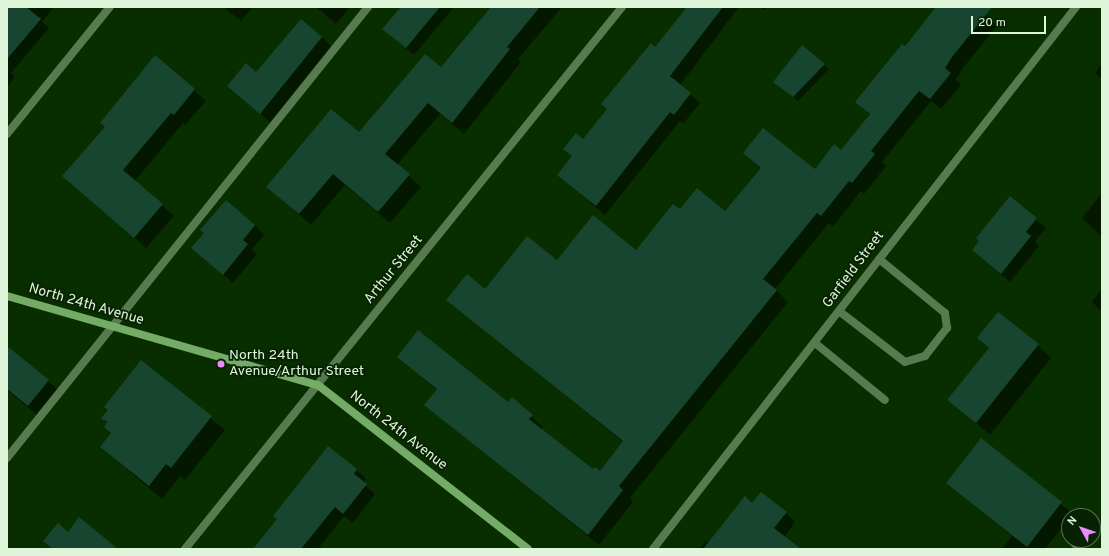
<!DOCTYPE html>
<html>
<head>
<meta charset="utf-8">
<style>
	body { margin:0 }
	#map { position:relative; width:1109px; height:556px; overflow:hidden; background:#082e00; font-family:Overpass,sans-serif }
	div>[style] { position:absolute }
	.shadow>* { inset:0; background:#0007 }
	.building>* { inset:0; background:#17452f }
	.lane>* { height:8px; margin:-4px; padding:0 4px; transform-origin:4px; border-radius:4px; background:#587a51 }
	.street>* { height:8px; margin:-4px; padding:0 4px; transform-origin:4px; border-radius:4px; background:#587a51 }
	.secondary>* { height:8px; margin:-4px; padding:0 4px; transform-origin:4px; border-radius:4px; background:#74ab67 }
	.dots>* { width:11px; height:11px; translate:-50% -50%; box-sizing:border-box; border:2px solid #072202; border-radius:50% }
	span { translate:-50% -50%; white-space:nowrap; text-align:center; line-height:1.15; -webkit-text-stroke:3.5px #072202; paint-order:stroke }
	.street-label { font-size:14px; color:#dff5da }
	.poi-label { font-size:14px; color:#dff5da }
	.left { translate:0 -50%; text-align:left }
	.frame { position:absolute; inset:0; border:8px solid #dff5da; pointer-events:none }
	.north { position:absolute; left:1061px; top:508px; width:40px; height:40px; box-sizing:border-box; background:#072202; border:1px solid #5d7658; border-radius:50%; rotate:310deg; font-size:11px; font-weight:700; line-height:16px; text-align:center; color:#dff5da }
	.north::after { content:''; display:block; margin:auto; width:14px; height:18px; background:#e98efe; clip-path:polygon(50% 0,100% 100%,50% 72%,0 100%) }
	.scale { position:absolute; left:971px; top:16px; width:75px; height:18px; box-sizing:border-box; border:2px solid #dff5da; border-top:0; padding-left:5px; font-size:12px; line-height:14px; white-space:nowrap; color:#dff5da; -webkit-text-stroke:3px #072202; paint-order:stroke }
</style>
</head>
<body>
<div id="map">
	<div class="shadow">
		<i style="clip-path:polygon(7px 7px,54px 7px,42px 22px,49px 28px,11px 73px,15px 77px,7px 87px)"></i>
		<i style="clip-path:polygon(223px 7px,253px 7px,241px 21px)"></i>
		<i style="clip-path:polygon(316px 7px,350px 7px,336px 24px)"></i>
		<i style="clip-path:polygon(401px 7px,454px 7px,414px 55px,391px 36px)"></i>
		<i style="clip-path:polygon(493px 7px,562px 7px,518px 59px,521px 62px,464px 134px,440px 114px,397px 165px,421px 187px,390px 223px,345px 185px,311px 225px,267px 187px,359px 133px,441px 68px)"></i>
		<i style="clip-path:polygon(689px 7px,739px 7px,680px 85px,700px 103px,683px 124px,680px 121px,605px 215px,558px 175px,573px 157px,565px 149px,583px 140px)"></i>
		<i style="clip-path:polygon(760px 7px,767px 7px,764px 10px)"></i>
		<i style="clip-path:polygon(937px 7px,988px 7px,986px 15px,997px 26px,963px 68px,956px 79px,961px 85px,941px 109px,931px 101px,882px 162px,886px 166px,864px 194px,861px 191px,833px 227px,829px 223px,775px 289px,788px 302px,630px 498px,633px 502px,599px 545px,425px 405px,437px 390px,399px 357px,508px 403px,512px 399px,543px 427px,541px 430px,593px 471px,600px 473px,623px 442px,447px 300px,485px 291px,557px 261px,636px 251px,680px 211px,726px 212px,761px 169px,744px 153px,815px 170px,841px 151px,870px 115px,857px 102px)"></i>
		<i style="clip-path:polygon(322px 37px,331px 46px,270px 122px,228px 86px,257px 74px)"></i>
		<i style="clip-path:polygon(824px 64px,829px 69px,798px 101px,779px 86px)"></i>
		<i style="clip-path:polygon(1102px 64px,1102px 79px,1095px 73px)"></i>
		<i style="clip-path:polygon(194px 90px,206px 101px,185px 125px,183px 123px,135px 181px,174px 216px,146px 248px,64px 176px,106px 127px)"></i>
		<i style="clip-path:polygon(1102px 193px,1102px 237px,1082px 218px)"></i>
		<i style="clip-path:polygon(1010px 198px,1046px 228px,1035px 241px,1039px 246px,1010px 282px,973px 250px)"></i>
		<i style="clip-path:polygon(255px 225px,264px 235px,252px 249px,257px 254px,233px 283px,192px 248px)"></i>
		<i style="clip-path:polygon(1102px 289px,1102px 312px,1092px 302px)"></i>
		<i style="clip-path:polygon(978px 338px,1038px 345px,1051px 358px,990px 435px,949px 400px,989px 349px)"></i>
		<i style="clip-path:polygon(7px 355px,48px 381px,58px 390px,37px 415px,7px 390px)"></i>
		<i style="clip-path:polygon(141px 361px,225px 430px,185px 480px,180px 476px,162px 499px,101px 447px,112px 433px,103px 418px)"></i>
		<i style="clip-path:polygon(981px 440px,1073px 514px,1045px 549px,1002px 549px,1012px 536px,947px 483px)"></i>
		<i style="clip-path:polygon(328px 448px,357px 470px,366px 479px,363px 483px,375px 494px,353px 523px,344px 516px,318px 549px,255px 549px)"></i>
		<i style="clip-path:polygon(752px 504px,786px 513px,795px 522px,784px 537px,796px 549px,699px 549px,706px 541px,709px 544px)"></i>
	</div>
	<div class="building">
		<i style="clip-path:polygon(7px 7px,26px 7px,41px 19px,7px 59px)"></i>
		<i style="clip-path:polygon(401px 7px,440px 7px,406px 48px,382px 29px)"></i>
		<i style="clip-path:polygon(491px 7px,540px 7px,507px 47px,510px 49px,452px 123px,428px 103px,385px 154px,410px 174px,378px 212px,333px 174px,299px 214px,266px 187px,331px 109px,359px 132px,425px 54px,441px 67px)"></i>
		<i style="clip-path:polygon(687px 7px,723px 7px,670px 76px,691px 93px,674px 115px,670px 112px,596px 206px,557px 175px,572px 156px,563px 149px,576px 133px,583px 139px,607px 109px,601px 104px,651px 43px,655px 47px)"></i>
		<i style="clip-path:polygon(936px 7px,992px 7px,952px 57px,945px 68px,951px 73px,930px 99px,919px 91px,871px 151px,875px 154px,852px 183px,849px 181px,821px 216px,817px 213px,763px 279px,777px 290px,619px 486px,623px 490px,588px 535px,424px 405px,437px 389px,397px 357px,418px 330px,508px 402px,512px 397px,533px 415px,529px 419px,593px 469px,595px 467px,600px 471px,623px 441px,446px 300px,467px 274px,485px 289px,527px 236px,557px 260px,593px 215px,636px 250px,673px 204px,680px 209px,697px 188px,725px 211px,761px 168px,743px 153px,763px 128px,815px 169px,834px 144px,841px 150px,870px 114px,855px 102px,902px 44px,905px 46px)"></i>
		<i style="clip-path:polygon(301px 19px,322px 37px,260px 114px,227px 86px,246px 63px,256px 72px)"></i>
		<i style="clip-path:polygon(802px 45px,825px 64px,793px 97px,773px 82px)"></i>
		<i style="clip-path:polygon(155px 55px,195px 89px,174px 115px,171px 113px,123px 170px,163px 204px,134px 238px,62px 176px,105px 127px,100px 123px)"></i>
		<i style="clip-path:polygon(1010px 196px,1037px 218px,1026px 232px,1031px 236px,1001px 274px,972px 250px,979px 241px,976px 238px)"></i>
		<i style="clip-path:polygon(226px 200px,255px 225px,243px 240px,248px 244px,223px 275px,191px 248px,204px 233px,200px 230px)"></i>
		<i style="clip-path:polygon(998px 312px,1039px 344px,976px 423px,947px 400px,989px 348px,977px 338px)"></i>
		<i style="clip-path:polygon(7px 346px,49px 380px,28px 406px,7px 389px)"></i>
		<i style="clip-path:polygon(141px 360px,212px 416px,171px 468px,166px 464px,149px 486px,100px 447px,111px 433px,104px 427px,107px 422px,101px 418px,108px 410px,104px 407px)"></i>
		<i style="clip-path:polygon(981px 438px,1062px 502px,1027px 547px,946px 483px)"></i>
		<i style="clip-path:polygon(328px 446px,357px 469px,354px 474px,367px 484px,343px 514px,335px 507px,301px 549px,253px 549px,277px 519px,273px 516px)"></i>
		<i style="clip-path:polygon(761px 492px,787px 512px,774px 528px,801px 549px,703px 549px,745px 496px,752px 503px)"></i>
		<i style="clip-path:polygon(79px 517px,118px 549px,53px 549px,43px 541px,58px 523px,68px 532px)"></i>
	</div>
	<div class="lane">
		<i style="left:839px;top:311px;width:83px;rotate:37.7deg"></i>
		<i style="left:905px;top:362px;width:21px;rotate:-17deg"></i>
		<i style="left:925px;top:356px;width:36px;rotate:-52deg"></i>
		<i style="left:947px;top:328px;width:15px;rotate:-98deg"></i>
		<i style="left:945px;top:313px;width:85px;rotate:-140.7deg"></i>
		<i style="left:815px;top:343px;width:90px;rotate:39.2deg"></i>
		<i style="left:7px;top:458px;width:578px;rotate:-51.32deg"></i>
		<i style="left:1071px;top:540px;width:13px;rotate:45deg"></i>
	</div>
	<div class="street">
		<i style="left:7px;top:134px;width:164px;rotate:-51deg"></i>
		<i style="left:185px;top:549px;width:696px;rotate:-51.12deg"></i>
		<i style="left:653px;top:549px;width:688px;rotate:-52.03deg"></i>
	</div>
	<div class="secondary">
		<i style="left:7px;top:296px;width:323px;rotate:16deg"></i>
		<i style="left:318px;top:385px;width:266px;rotate:38deg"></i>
	</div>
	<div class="dots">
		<i style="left:221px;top:364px;background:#e98efe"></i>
	</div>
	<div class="street-label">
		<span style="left:394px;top:270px;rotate:-51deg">Arthur Street</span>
		<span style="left:854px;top:270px;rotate:-53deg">Garfield Street</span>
		<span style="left:86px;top:305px;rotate:16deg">North 24th Avenue</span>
		<span style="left:398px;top:431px;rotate:38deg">North 24th Avenue</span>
	</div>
	<div class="poi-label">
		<span class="left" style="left:229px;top:364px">North 24th<br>Avenue/Arthur Street</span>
	</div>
	<div class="frame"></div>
	<div class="north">N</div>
	<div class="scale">20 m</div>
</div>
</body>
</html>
